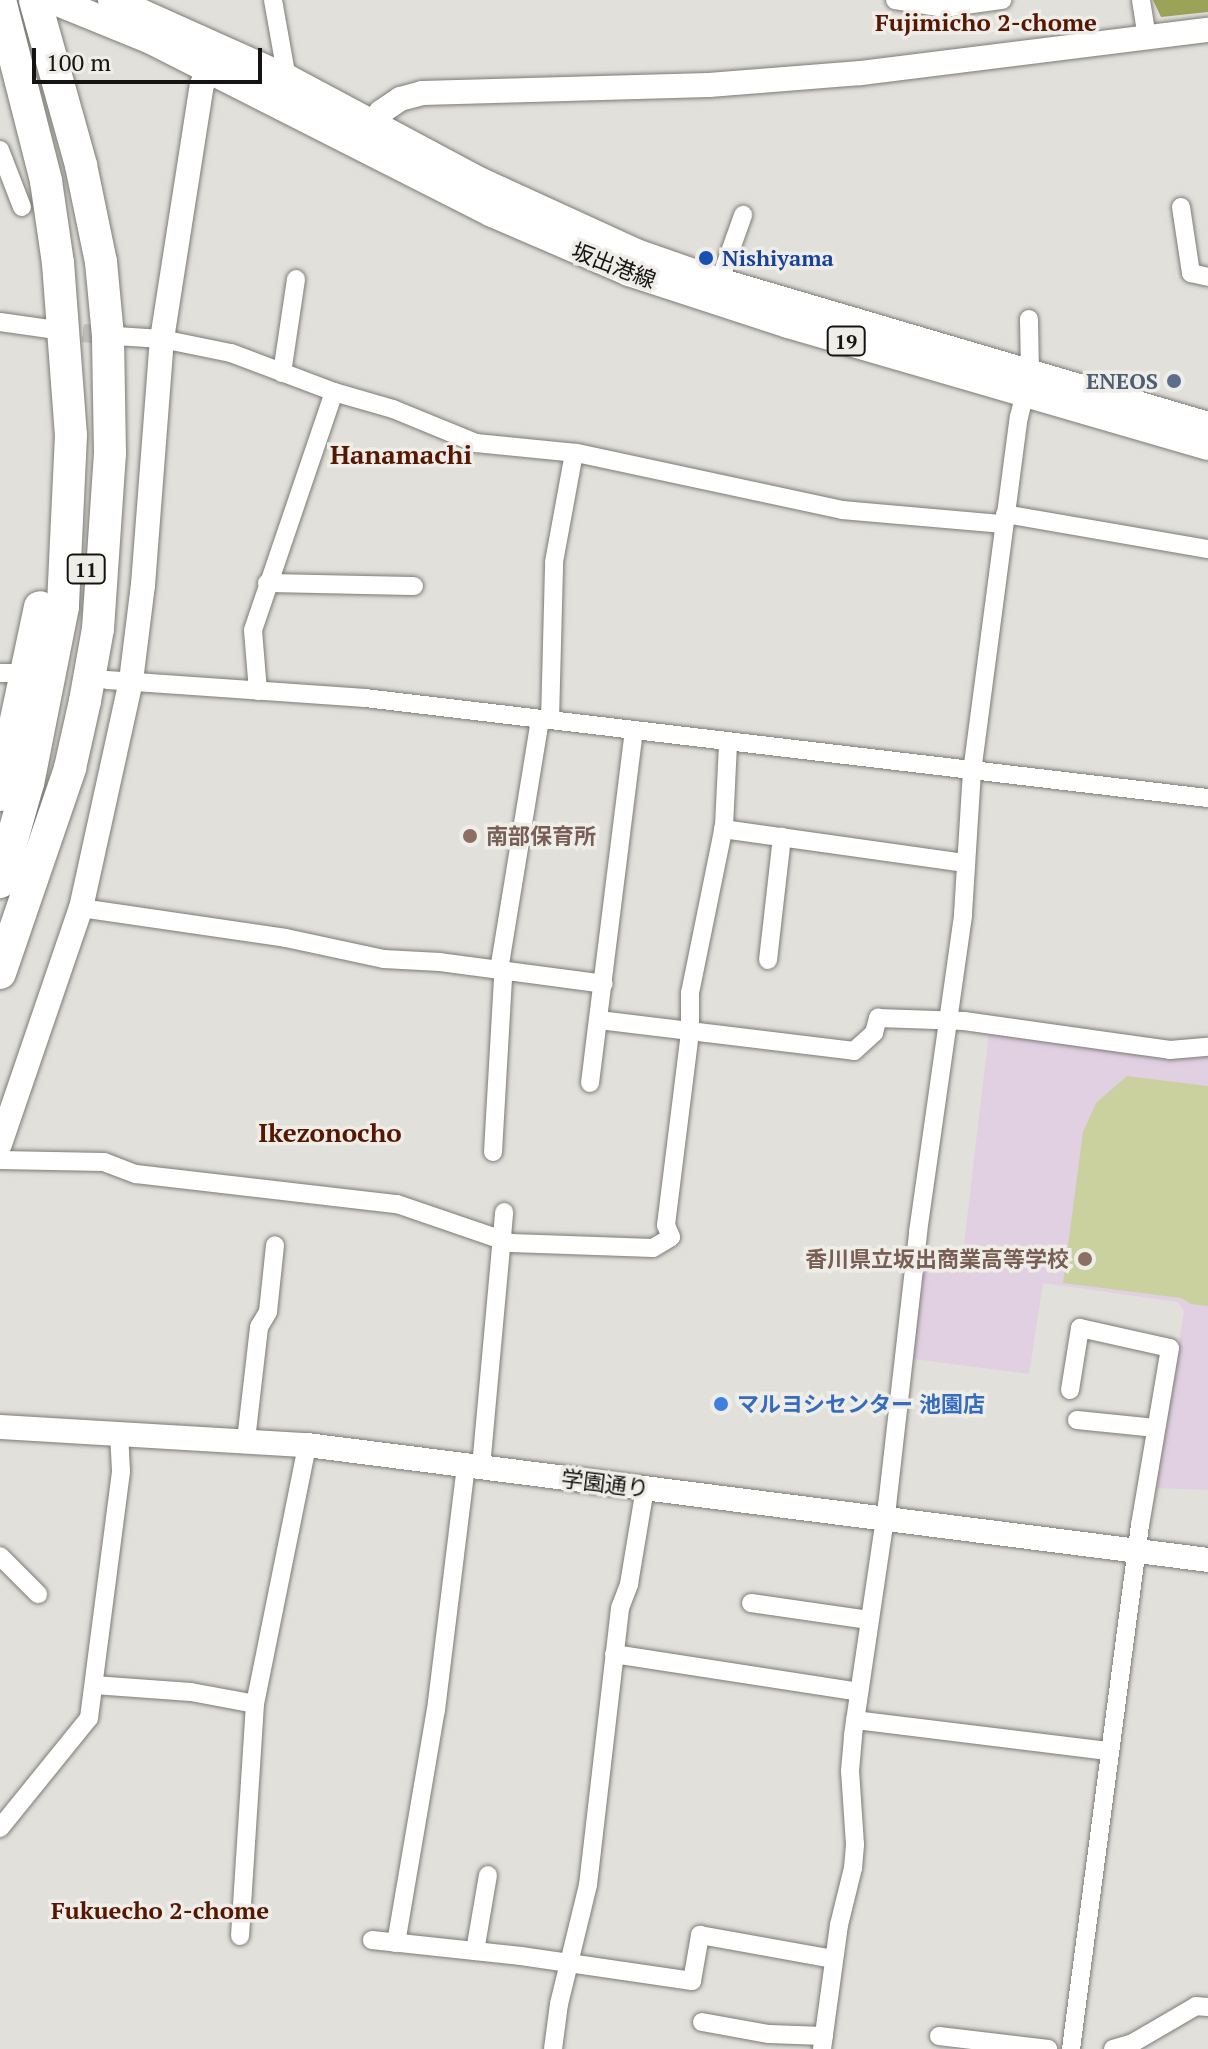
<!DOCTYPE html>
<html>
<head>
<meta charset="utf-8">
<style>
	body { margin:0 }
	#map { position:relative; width:1208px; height:2049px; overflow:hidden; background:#e2e0db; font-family:"PT Serif","Noto Sans JP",serif }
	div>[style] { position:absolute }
	.education>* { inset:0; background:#e1d0e1 }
	.green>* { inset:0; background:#cad19f }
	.forest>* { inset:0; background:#9aa358 }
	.street-tunnel>* { height:18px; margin-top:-9px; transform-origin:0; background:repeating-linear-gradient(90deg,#c3c1bd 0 18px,transparent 0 27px) }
	.roads { filter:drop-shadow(0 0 2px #7d7b76) drop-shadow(0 0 2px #7d7b76) }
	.street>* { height:18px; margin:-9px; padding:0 9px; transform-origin:9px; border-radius:9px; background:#fff }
	.secondary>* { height:24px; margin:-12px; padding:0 12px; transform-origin:12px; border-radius:12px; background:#fff }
	.primary>* { height:28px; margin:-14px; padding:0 14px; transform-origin:14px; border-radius:14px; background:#fff }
	.highway>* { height:32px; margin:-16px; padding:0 16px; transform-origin:16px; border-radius:16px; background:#fff }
	.dots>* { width:22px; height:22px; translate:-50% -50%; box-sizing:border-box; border:4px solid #efede8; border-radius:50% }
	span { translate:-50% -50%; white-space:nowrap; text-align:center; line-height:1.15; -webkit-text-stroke:7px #efede8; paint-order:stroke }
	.shield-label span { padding:2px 6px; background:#efede8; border:2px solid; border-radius:6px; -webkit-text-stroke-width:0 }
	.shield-label { font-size:20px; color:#151413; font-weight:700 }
	.transit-label { font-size:22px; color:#164399; font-weight:700 }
	.left { translate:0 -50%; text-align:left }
	.street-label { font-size:22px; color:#151413 }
	.service-label { font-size:22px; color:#4e5e75; font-weight:700 }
	.right { translate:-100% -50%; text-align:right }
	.education-label { font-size:22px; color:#785e54; font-weight:700 }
	.shop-label { font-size:22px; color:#366cbe; font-weight:700 }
	.neighbourhood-label { font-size:24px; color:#571602; font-weight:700 }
	.quarter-label { font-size:26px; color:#571602; font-weight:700 }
	.scale { position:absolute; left:32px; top:48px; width:230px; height:36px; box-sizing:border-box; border:4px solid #151413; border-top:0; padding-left:10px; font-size:24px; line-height:28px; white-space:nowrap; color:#151413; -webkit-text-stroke:6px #efede8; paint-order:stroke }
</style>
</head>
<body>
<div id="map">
	<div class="education">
		<i style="clip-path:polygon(989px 1032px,1208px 1053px,1208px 1490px,1156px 1488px,1184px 1311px,1178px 1302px,1043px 1283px,1029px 1374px,913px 1359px,921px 1257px,962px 1261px)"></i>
	</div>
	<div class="green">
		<i style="clip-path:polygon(1127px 1076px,1208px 1086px,1208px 1306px,1191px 1304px,1181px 1298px,1063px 1283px,1083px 1132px,1096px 1103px)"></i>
	</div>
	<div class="forest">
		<i style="clip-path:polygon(1153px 0,1208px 0,1208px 12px,1161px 17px)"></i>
	</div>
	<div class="street-tunnel">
		<i style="left:56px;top:330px;width:45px;rotate:6.3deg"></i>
	</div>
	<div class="roads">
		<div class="street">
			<i style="left:273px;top:0;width:85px;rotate:79.9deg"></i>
			<i style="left:895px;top:0;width:50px;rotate:9.3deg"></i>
			<i style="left:944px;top:8px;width:59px;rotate:-7.9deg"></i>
			<i style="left:1141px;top:0;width:38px;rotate:81deg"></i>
			<i style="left:0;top:150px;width:61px;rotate:68.9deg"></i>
			<i style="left:1181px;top:207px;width:67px;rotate:81.4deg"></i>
			<i style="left:1191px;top:273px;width:17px;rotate:13deg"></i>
			<i style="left:716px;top:291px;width:81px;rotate:-70.4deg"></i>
			<i style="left:0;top:322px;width:57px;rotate:8.1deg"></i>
			<i style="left:101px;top:335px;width:61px;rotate:3.8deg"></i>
			<i style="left:162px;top:339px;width:70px;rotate:11.5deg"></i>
			<i style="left:231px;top:353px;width:110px;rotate:20.7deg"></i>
			<i style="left:334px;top:392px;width:61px;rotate:16.1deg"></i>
			<i style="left:393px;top:409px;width:90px;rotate:22.3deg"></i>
			<i style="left:476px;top:443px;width:101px;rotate:5.7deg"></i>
			<i style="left:577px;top:453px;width:271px;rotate:12.1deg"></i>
			<i style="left:842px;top:510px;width:162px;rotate:5deg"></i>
			<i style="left:282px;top:373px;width:95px;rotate:-81.5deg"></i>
			<i style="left:1005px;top:514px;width:206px;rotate:9.8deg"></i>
			<i style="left:267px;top:583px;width:147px;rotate:1.2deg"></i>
			<i style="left:0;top:673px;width:11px"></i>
			<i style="left:107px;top:680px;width:259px;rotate:4deg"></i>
			<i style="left:365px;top:698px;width:849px;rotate:6.77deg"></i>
			<i style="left:258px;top:691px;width:61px;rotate:-94.7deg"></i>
			<i style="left:253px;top:630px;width:251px;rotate:-71.2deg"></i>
			<i style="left:550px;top:720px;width:158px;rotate:-88.5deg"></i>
			<i style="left:554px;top:562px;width:111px;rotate:-79.6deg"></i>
			<i style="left:723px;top:829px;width:245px;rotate:8deg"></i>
			<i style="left:81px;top:908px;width:207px;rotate:8.3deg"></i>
			<i style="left:286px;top:938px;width:100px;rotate:12.1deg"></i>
			<i style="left:384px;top:959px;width:56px;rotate:3.1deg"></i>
			<i style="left:440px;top:962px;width:165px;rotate:7.6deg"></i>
			<i style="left:768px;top:960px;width:124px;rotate:-83.5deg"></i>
			<i style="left:599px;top:1020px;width:257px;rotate:6.9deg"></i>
			<i style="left:854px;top:1051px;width:27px;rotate:-42deg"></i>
			<i style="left:874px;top:1033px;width:16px;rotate:-75deg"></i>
			<i style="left:878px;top:1018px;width:86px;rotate:2deg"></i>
			<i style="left:964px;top:1021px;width:208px;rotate:8deg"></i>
			<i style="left:1170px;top:1050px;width:38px;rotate:-5deg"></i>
			<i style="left:590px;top:1083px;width:355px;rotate:-82.9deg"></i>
			<i style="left:493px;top:1152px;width:175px;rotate:-86.7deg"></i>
			<i style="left:503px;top:977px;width:13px;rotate:-103deg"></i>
			<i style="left:500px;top:964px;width:248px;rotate:-80.7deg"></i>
			<i style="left:0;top:1160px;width:104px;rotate:1.1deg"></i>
			<i style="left:104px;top:1162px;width:34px;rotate:21deg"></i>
			<i style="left:136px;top:1174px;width:263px;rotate:6.6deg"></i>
			<i style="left:397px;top:1204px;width:120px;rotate:18.9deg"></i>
			<i style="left:511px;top:1243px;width:142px;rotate:2deg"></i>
			<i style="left:653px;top:1248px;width:21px;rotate:-31deg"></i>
			<i style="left:671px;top:1237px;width:13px;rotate:-113deg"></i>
			<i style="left:666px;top:1225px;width:195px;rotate:-82.9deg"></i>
			<i style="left:690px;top:1031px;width:38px;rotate:-90deg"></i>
			<i style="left:690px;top:993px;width:170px;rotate:-78.5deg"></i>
			<i style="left:724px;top:826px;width:83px;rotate:-87.2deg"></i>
			<i style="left:1070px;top:1390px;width:63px;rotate:-80.8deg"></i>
			<i style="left:1080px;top:1328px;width:92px;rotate:12.5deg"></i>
			<i style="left:1170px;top:1348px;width:180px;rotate:99.6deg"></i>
			<i style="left:1140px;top:1525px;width:529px;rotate:97.5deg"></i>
			<i style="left:1077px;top:1420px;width:79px;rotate:5.8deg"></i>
			<i style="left:246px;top:1440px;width:114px;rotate:-83.4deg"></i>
			<i style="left:259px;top:1327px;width:17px;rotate:-59deg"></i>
			<i style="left:268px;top:1312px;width:67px;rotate:-84deg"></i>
			<i style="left:481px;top:1467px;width:256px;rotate:-84.8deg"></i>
			<i style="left:0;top:1556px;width:54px;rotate:45deg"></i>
			<i style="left:751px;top:1603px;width:119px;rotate:8.2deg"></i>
			<i style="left:614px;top:1654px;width:248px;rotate:8.8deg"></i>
			<i style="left:94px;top:1685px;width:97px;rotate:4.1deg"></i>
			<i style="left:191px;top:1692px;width:65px;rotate:10.6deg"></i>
			<i style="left:855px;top:1720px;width:256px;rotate:7deg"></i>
			<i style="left:0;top:1828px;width:141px;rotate:-51deg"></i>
			<i style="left:89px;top:1718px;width:249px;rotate:-82.6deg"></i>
			<i style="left:121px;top:1471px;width:37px;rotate:-93deg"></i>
			<i style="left:240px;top:1936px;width:232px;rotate:-86.3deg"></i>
			<i style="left:255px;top:1704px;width:264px;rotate:-78.6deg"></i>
			<i style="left:372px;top:1940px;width:150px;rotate:6.1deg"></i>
			<i style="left:521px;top:1956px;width:173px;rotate:8.3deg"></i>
			<i style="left:692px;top:1981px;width:47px;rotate:-80.1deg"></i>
			<i style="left:700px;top:1935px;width:136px;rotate:10.2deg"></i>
			<i style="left:396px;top:1943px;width:236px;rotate:-80.3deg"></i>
			<i style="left:436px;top:1710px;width:247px;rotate:-83deg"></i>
			<i style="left:475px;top:1951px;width:77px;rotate:-80.3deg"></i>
			<i style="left:702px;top:2022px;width:68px;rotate:10.2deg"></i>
			<i style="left:769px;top:2034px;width:55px;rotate:2.1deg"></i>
			<i style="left:939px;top:2036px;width:110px;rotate:6.8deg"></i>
			<i style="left:553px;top:2049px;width:45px;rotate:-82.4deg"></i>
			<i style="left:559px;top:2004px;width:122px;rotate:-76.3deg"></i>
			<i style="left:588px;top:1885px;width:279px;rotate:-83.4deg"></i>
			<i style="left:620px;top:1608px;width:26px;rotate:-69deg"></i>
			<i style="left:629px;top:1584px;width:97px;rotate:-80.5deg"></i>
			<i style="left:822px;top:2049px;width:125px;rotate:-82.2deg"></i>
			<i style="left:839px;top:1925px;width:59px;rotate:-76.2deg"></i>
			<i style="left:853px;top:1868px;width:24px;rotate:-85deg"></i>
			<i style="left:855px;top:1844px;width:73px;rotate:-93.9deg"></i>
			<i style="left:850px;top:1771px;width:36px;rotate:-85deg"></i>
			<i style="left:853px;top:1735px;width:232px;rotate:-81.6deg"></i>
			<i style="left:887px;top:1506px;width:276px;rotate:-83.5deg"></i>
			<i style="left:918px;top:1232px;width:321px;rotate:-81.9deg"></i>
			<i style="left:963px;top:914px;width:142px;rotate:-86.4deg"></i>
			<i style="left:972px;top:772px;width:358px;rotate:-82.5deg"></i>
			<i style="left:1019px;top:417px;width:46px;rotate:-76.3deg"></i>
			<i style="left:1030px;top:372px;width:53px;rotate:-91.1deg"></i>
			<i style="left:1113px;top:2049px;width:19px;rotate:-16deg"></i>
			<i style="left:1131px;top:2044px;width:75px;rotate:-30.3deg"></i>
			<i style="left:1196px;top:2006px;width:12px;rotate:5deg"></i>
		</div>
		<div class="secondary">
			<i style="left:363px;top:136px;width:30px;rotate:-53deg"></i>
			<i style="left:381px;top:112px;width:23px;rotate:-34deg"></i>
			<i style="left:400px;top:99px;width:23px;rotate:-15deg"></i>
			<i style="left:422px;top:93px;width:287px;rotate:-1.6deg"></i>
			<i style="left:709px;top:85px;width:152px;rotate:-4.5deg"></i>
			<i style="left:861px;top:73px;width:350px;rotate:-7.1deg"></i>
			<i style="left:0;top:1144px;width:250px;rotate:-71.1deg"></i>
			<i style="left:81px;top:908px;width:232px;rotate:-77.6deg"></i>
			<i style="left:131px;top:681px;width:97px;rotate:-82.9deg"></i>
			<i style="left:143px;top:585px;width:247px;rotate:-85.6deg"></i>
			<i style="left:162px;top:339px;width:257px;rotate:-81.1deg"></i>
			<i style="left:202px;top:85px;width:35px;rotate:-72deg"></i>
			<i style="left:0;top:1427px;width:308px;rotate:3.4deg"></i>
			<i style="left:307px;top:1445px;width:908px;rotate:7.27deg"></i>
		</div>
		<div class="primary">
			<i style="left:53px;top:0;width:106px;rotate:22.2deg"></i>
			<i style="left:151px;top:40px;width:382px;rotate:26.9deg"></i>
			<i style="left:492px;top:213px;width:149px;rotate:23.3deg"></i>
			<i style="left:629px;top:272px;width:167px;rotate:18.1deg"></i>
			<i style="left:788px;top:324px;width:437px;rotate:16.2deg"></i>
			<i style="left:112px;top:0;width:193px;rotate:24.2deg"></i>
			<i style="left:288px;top:79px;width:217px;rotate:28.1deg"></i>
			<i style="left:479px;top:181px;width:173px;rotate:24.6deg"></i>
			<i style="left:636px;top:253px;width:88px;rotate:19.3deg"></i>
			<i style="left:719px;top:282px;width:510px;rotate:16.41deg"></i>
		</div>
		<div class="highway">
			<i style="left:0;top:0;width:187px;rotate:75.7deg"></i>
			<i style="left:46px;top:181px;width:83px;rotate:81.7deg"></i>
			<i style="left:58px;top:263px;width:172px;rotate:85.7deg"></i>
			<i style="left:71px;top:435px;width:172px;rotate:92.7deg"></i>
			<i style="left:63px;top:607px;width:179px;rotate:101.2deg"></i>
			<i style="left:28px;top:783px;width:103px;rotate:105.8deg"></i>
			<i style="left:0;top:795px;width:192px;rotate:-78deg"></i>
			<i style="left:0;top:973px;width:217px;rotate:-71.1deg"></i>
			<i style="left:70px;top:768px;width:69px;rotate:-77.4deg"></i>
			<i style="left:85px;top:701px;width:73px;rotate:-79.8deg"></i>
			<i style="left:98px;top:629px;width:176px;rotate:-86.1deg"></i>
			<i style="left:110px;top:453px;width:117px;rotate:-91deg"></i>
			<i style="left:108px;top:336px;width:74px;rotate:-95.4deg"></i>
			<i style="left:101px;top:262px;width:99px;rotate:-101.7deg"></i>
			<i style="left:81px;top:165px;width:171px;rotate:-105.6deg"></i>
		</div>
	</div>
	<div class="dots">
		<i style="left:706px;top:258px;background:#1a4fb4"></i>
		<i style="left:1174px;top:381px;background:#5c6f8a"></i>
		<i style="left:470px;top:836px;background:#8d6e63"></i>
		<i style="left:1085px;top:1259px;background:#8d6e63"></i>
		<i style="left:721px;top:1404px;background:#3f7fe0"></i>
	</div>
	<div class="shield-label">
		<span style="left:846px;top:341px">19</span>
		<span style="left:86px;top:569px">11</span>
	</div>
	<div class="transit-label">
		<span class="left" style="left:722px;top:258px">Nishiyama</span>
	</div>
	<div class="street-label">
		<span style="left:614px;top:265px;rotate:21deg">坂出港線</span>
		<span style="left:605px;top:1483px;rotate:7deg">学園通り</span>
	</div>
	<div class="service-label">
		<span class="right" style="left:1158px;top:381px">ENEOS</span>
	</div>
	<div class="education-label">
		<span class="left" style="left:486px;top:836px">南部保育所</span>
		<span class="right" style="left:1069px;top:1259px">香川県立坂出商業高等学校</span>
	</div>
	<div class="shop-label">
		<span class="left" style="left:737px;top:1404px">マルヨシセンター 池園店</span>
	</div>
	<div class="neighbourhood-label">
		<span style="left:986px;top:23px">Fujimicho 2-chome</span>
		<span style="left:160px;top:1911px">Fukuecho 2-chome</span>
	</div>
	<div class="quarter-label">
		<span style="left:401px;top:455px">Hanamachi</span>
		<span style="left:330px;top:1133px">Ikezonocho</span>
	</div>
	<div class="scale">100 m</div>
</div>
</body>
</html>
